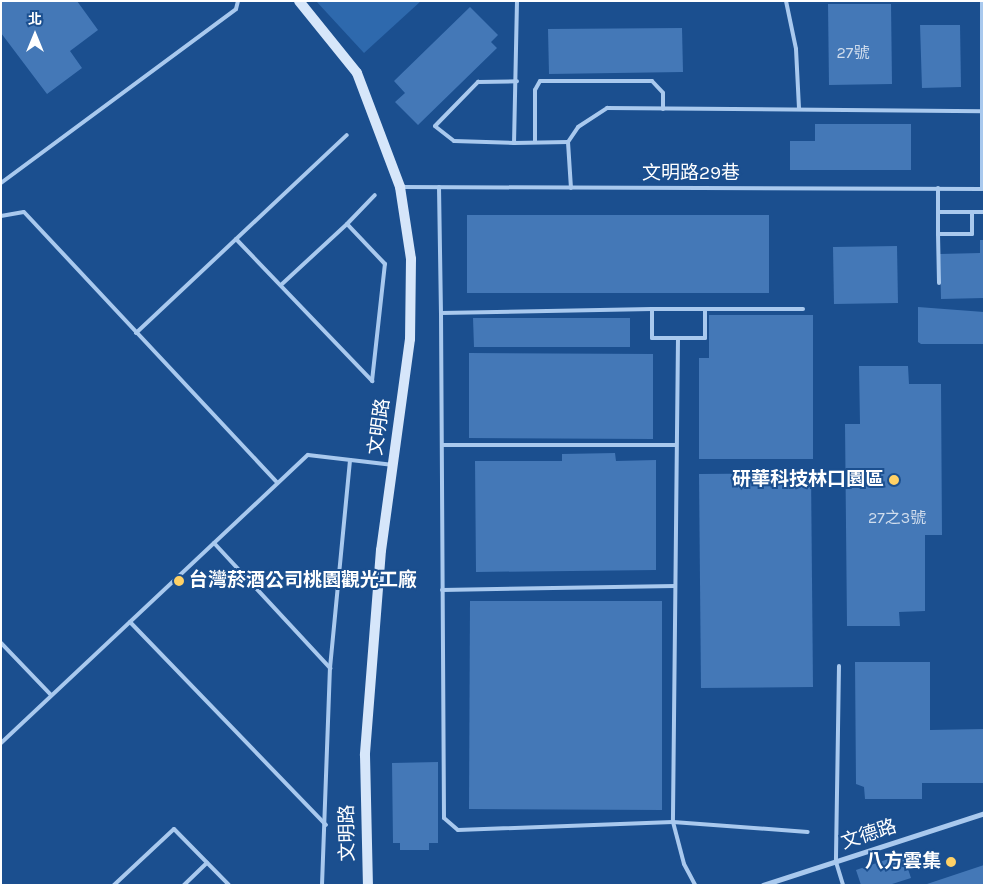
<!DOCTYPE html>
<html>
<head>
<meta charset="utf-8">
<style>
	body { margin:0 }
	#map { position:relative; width:985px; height:886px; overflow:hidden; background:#1b4f8f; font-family:Karla,"Noto Sans TC",sans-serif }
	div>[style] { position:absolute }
	.green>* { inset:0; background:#2e69ad }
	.building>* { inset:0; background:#4478b7 }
	.lane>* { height:4px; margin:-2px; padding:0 2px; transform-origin:2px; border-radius:2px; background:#a9c9ee }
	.street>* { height:5px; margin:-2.5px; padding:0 2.5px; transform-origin:2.5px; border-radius:2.5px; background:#a9c9ee }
	.secondary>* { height:10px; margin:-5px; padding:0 5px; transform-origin:5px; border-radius:5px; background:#d6e6fa }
	.dots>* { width:14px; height:14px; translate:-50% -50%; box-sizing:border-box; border:2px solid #1b4f8f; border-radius:50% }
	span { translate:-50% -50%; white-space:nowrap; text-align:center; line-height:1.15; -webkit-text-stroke:4px #1b4f8f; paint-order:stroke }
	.number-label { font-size:16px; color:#d0dded }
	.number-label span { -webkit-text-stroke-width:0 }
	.street-label { font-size:19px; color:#fff }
	.poi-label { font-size:19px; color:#fff; font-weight:700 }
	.right { translate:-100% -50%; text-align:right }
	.left { translate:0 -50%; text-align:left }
	.frame { position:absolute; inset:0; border:2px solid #fff; pointer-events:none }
	.north { position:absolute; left:10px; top:10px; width:50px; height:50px; -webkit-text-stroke:4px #1b4f8f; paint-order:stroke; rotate:0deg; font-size:14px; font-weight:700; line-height:20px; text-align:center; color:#fff }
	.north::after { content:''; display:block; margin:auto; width:18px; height:22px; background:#fff; clip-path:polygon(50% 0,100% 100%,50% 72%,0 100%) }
</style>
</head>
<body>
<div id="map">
	<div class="green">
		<i style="clip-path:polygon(316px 1px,421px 1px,364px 53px)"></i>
	</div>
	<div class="building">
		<i style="clip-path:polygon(1px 1px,77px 1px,98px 30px,70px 51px,82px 68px,47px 94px,1px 33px)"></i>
		<i style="clip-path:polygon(828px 4px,891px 4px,892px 84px,829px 85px)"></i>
		<i style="clip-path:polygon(470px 7px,498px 35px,491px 42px,497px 48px,418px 125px,395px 102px,405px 93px,394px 81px)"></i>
		<i style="clip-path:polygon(920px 25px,960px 25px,961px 87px,922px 88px)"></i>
		<i style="clip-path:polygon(682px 28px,683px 72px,549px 74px,548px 29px)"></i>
		<i style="clip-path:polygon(815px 124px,911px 124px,911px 170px,790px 170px,790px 141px,815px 141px)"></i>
		<i style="clip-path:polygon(467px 215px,769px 215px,769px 293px,467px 293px)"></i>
		<i style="clip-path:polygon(980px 240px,984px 240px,984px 298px,941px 299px,940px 254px,980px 253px)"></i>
		<i style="clip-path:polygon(897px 246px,898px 303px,834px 304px,833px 247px)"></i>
		<i style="clip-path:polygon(918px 307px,984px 312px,984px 344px,921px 344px,918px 342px)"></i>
		<i style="clip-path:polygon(709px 315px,813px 315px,813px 459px,699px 459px,699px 358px,709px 358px)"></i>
		<i style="clip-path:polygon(473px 318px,630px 318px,630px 347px,474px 347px)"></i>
		<i style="clip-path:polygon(469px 353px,653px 354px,653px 439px,469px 438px)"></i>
		<i style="clip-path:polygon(859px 366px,908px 366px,909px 384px,941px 384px,942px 535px,925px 535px,925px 611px,899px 612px,900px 626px,847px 626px,845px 424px,860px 424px)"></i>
		<i style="clip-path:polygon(615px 453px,616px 461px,656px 460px,656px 570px,476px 572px,475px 461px,562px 461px,562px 454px)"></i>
		<i style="clip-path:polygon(811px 473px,813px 687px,701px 688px,699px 474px)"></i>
		<i style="clip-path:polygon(470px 601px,662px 601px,662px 810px,469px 809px)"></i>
		<i style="clip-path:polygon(855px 662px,930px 662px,930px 730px,984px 729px,984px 783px,922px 783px,922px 799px,865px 799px,864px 787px,856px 784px)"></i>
		<i style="clip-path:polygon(438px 762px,438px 843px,429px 843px,429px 850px,400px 850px,400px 843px,393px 843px,392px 763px)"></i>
		<i style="clip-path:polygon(903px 854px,911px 878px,889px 885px,861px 885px,856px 870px)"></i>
		<i style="clip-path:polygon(984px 865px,984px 885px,927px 885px,927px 884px)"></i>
	</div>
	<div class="lane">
		<i style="left:517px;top:1px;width:142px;rotate:91.2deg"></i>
		<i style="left:514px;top:143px;width:54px;rotate:-1.1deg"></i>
		<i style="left:568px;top:142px;width:18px;rotate:-56deg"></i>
		<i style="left:578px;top:127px;width:35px;rotate:-33deg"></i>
		<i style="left:607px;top:108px;width:376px;rotate:0.5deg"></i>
		<i style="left:786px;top:1px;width:49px;rotate:78.2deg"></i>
		<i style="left:796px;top:49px;width:60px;rotate:87.1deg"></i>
		<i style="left:535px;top:142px;width:52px;rotate:-90deg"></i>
		<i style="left:535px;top:90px;width:10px;rotate:-61deg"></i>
		<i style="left:540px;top:81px;width:112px"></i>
		<i style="left:652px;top:81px;width:16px;rotate:47deg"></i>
		<i style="left:663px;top:93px;width:16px;rotate:90deg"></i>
		<i style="left:568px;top:142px;width:46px;rotate:86.3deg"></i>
		<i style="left:514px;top:143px;width:60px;rotate:-178.1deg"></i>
		<i style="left:454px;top:141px;width:24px;rotate:-142deg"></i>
		<i style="left:435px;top:126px;width:62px;rotate:-45.7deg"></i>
		<i style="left:478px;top:82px;width:39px;rotate:-1deg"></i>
		<i style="left:1px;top:183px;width:292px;rotate:-36.5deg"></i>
		<i style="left:236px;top:9px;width:8px;rotate:-76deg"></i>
		<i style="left:402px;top:187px;width:580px;rotate:0.2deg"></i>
		<i style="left:982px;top:189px;width:188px;rotate:-90deg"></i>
		<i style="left:439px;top:187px;width:126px;rotate:89.1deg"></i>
		<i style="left:441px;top:313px;width:211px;rotate:-1.1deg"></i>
		<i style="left:938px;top:188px;width:46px;rotate:90deg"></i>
		<i style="left:938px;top:234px;width:34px"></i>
		<i style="left:972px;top:234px;width:22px;rotate:-90deg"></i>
		<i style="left:972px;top:212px;width:34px;rotate:180deg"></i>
		<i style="left:972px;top:212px;width:12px"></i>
		<i style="left:1px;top:216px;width:23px;rotate:-10deg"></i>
		<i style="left:24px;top:212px;width:371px;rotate:46.9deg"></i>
		<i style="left:347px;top:224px;width:40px;rotate:-46deg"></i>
		<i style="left:938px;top:234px;width:49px;rotate:88.8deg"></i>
		<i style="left:236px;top:239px;width:197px;rotate:46.2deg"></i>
		<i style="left:372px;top:381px;width:118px;rotate:-83.7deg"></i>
		<i style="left:385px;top:264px;width:55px;rotate:-133.5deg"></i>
		<i style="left:347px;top:224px;width:88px;rotate:137.3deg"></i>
		<i style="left:705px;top:309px;width:29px;rotate:90deg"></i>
		<i style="left:705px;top:338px;width:53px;rotate:180deg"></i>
		<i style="left:652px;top:338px;width:29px;rotate:-90deg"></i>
		<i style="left:652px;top:309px;width:151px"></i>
		<i style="left:441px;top:313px;width:505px;rotate:89.66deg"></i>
		<i style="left:444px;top:818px;width:18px;rotate:41deg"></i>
		<i style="left:458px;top:830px;width:215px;rotate:-2.1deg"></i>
		<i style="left:673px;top:822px;width:135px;rotate:4.2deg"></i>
		<i style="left:136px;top:333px;width:289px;rotate:-43.2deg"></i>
		<i style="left:678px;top:338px;width:484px;rotate:90.6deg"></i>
		<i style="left:673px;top:822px;width:43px;rotate:75.3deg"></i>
		<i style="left:684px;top:864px;width:24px;rotate:62deg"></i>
		<i style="left:443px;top:445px;width:233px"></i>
		<i style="left:214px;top:543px;width:171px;rotate:47.1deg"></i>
		<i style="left:442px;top:590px;width:233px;rotate:-1deg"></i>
		<i style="left:130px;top:622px;width:282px;rotate:46deg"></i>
		<i style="left:1px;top:643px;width:72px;rotate:46.1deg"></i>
		<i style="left:839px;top:666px;width:196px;rotate:90.9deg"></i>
		<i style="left:836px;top:862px;width:24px;rotate:73deg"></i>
		<i style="left:1px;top:743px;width:421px;rotate:-43.2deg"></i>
		<i style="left:308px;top:455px;width:86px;rotate:6.7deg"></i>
		<i style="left:114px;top:885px;width:82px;rotate:-43deg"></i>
		<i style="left:174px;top:829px;width:78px;rotate:45.5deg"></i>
		<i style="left:184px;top:885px;width:32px;rotate:-44deg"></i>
		<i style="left:322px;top:885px;width:217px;rotate:-87.9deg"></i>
		<i style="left:330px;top:668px;width:209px;rotate:-84.5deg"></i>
	</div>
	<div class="street">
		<i style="left:763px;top:885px;width:232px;rotate:-18deg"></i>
	</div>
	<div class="secondary">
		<i style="left:299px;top:1px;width:92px;rotate:51.1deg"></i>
		<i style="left:357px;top:73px;width:122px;rotate:69.3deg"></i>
		<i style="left:400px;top:187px;width:73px;rotate:81.3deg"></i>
		<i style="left:411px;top:259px;width:80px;rotate:90.7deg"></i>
		<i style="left:410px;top:339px;width:213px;rotate:97.8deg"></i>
		<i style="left:381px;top:550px;width:206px;rotate:94.5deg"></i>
		<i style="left:365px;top:755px;width:130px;rotate:88.7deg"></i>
	</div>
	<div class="dots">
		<i style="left:894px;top:480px;background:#ffd166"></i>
		<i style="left:179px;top:581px;background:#ffd166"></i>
		<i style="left:951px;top:862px;background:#ffd166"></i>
	</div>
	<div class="number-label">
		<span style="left:853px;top:53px">27號</span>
		<span style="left:897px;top:518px">27之3號</span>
	</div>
	<div class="street-label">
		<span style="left:691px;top:174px">文明路29巷</span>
		<span style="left:380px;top:427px;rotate:-82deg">文明路</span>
		<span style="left:348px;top:833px;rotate:-91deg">文明路</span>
		<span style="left:869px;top:835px;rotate:-18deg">文德路</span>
	</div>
	<div class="poi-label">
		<span class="right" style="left:884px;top:480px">研華科技林口園區</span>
		<span class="left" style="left:189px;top:581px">台灣菸酒公司桃園觀光工廠</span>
		<span class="right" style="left:941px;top:862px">八方雲集</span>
	</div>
	<div class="frame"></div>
	<div class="north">北</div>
</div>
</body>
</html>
